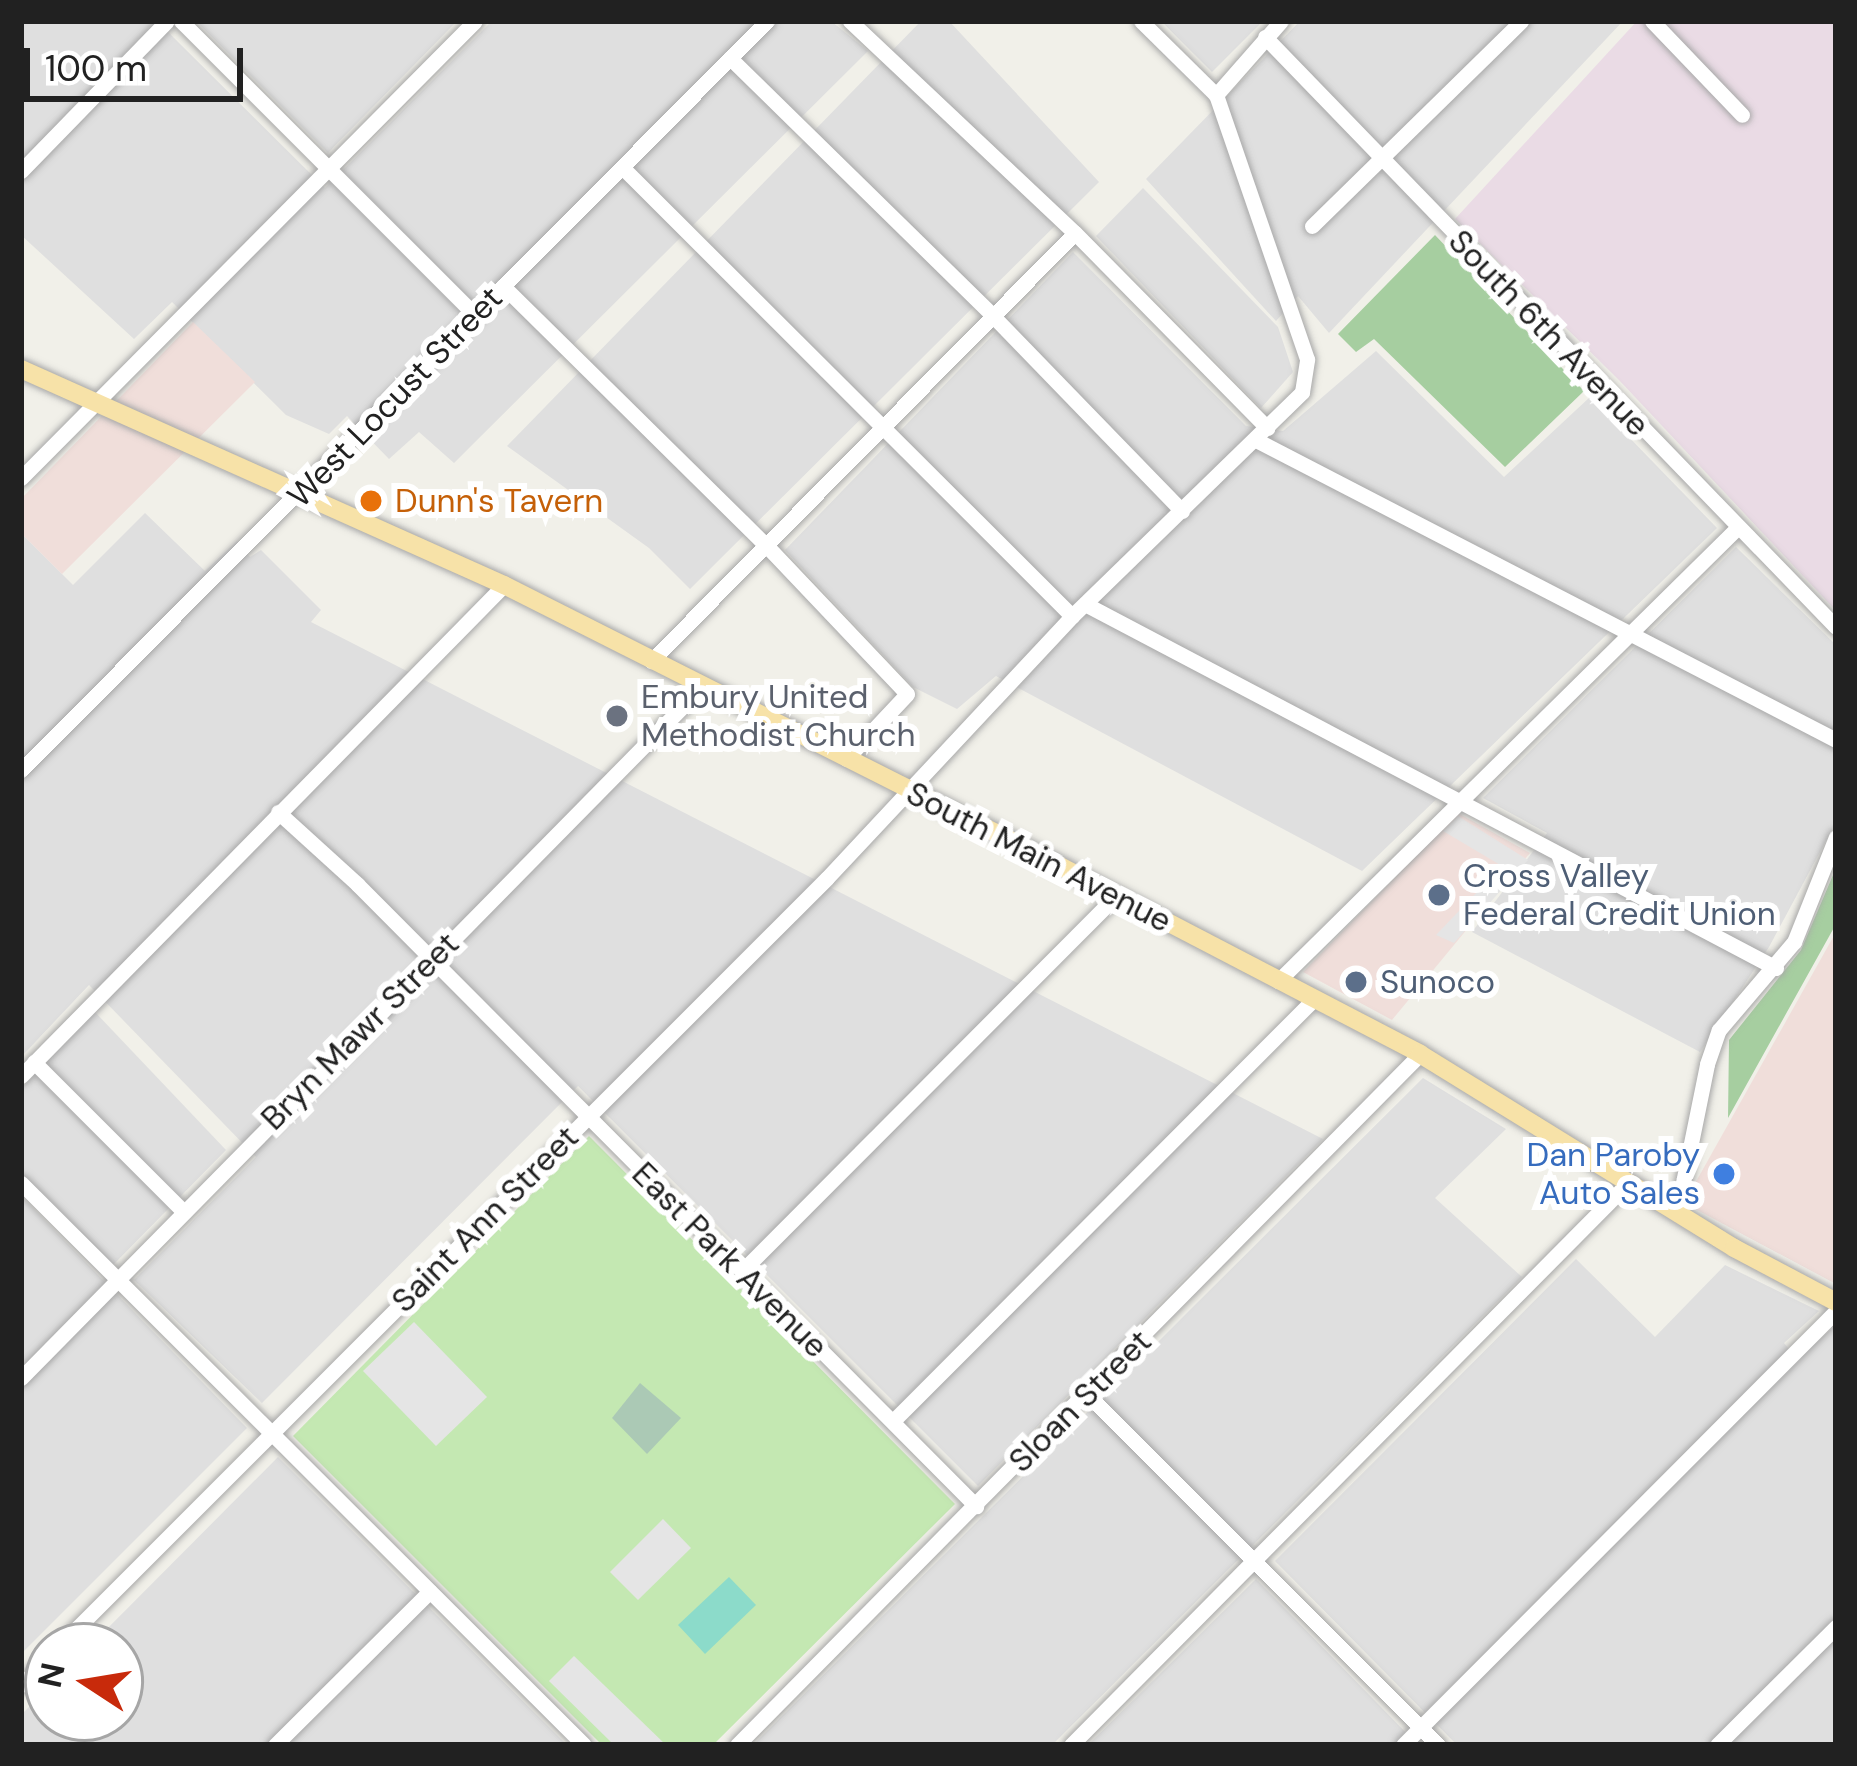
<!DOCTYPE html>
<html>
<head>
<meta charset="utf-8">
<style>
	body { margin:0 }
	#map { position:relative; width:1857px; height:1766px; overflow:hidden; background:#f1f0e9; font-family:"DM Sans",sans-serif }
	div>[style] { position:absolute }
	.residential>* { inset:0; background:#dfdfdf }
	.commercial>* { inset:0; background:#f0deda }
	.industrial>* { inset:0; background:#eadbe5 }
	.grass>* { inset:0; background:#c4e8b2 }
	.forest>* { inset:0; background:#a6cea0 }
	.cemetery>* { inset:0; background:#abc9b5 }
	.pitch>* { inset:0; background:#8cdbca }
	.parking>* { inset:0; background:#e5e5e5 }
	.roads { filter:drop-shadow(0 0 3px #a8a8a8) drop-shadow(0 0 3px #a8a8a8) }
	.minor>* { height:15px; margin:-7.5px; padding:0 7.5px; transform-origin:7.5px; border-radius:7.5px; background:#fff }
	.major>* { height:18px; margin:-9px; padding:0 9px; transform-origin:9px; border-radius:9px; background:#f7e2a8 }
	.dots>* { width:33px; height:33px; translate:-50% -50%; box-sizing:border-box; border:6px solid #fff; border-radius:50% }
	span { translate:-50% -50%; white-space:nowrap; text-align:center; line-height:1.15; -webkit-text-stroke:12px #fff; paint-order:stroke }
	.street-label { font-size:33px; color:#212121 }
	.food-label { font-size:33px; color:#c56008 }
	.left { translate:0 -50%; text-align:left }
	.worship-label { font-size:33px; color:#5b616d }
	.service-label { font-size:33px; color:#4e5e75 }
	.shop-label { font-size:33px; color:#366cbe }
	.right { translate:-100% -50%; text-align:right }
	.frame { position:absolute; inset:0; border:24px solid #212121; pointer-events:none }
	.north { position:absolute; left:24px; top:1622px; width:120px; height:120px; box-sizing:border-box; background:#fff; border:3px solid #a6a6a6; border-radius:50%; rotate:282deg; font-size:33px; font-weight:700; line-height:48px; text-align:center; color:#212121 }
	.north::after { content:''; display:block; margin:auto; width:42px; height:54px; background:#c82a0b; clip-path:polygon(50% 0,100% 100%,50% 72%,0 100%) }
	.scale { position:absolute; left:24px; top:48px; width:219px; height:54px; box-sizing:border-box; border:6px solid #212121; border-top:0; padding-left:15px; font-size:36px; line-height:42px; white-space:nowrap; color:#212121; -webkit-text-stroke:9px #fff; paint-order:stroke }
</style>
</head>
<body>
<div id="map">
	<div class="residential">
		<i style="clip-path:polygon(21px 21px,157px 21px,325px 188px,492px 21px,831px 21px,868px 51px,454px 463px,419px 432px,389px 459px,347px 416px,329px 434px,286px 415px,172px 302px,134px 339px,21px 235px)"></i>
		<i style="clip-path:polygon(196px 21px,457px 21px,328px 153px)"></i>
		<i style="clip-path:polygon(921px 21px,949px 21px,1099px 182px,690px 589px,649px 548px,507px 446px)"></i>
		<i style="clip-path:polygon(1161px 21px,1263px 21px,1212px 72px)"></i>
		<i style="clip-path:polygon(1300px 21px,1623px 21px,1329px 333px,1298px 296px,1276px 321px,1146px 179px)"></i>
		<i style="clip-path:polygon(1143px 188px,1278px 327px,1293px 372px,1261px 408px,1096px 236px)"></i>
		<i style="clip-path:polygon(1073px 252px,1246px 426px,1283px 431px,1376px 351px,1504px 477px,1590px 397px,1717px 528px,1362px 871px,996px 676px,957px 709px,913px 687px,785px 550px)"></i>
		<i style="clip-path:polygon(145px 513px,205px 571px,237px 541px,250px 557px,261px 550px,321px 610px,311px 622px,1323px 1139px,978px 1486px,578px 1086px,262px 1403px,134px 1280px,256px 1157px,89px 985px,21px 1057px,21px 533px,73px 585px)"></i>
		<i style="clip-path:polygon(1736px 547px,1836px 645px,1836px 822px,1769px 947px,1700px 1052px,1472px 932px,1547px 833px,1483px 798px)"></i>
		<i style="clip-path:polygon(95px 1012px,226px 1150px,113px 1265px,21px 1173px,21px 1089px)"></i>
		<i style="clip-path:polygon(1423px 1078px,1506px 1129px,1435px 1198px,1522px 1277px,1052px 1745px,753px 1745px)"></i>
		<i style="clip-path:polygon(21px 1196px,247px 1428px,21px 1654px)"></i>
		<i style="clip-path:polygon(1576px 1259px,1655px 1337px,1725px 1265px,1819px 1311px,1784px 1343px,1797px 1359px,1836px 1325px,1836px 1745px,1457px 1745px,1275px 1561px)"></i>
		<i style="clip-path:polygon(278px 1457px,567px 1745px,21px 1745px,21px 1715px,48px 1688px,48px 1718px,120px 1718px,120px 1646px,90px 1646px)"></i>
		<i style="clip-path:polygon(1256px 1579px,1418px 1745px,1088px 1745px)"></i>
	</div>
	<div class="commercial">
		<i style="clip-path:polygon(193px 322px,255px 382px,62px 574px,21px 533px,21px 499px)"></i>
		<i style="clip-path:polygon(1458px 813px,1530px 853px,1392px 1020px,1303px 972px)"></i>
		<i style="clip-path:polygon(1836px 932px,1836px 1284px,1684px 1203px)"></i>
	</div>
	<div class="industrial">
		<i style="clip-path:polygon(1637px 21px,1836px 21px,1836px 611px,1619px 380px,1455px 219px)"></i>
	</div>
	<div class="grass">
		<i style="clip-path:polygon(589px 1136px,955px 1504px,713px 1745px,602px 1745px,293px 1436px)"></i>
	</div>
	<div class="forest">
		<i style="clip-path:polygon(1435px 235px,1584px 391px,1505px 467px,1374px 339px,1356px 352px,1338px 334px)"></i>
		<i style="clip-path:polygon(1836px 868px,1836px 924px,1728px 1118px,1729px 1040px,1801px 950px)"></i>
	</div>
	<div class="cemetery">
		<i style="clip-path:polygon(640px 1383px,681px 1418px,647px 1454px,612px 1418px)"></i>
	</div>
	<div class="pitch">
		<i style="clip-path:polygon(729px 1577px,756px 1605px,705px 1654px,678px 1625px)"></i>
	</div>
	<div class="parking">
		<i style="clip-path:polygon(1458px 816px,1528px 860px,1454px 943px,1436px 935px,1502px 866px,1443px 831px)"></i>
		<i style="clip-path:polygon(414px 1322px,487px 1397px,436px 1446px,363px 1371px)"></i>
		<i style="clip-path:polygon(663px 1519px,691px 1548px,638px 1600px,610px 1572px)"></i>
		<i style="clip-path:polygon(574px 1656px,666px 1745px,614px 1745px,549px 1681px)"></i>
	</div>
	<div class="roads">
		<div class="minor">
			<i style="left:181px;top:21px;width:417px;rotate:45deg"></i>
			<i style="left:850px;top:21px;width:309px;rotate:43.3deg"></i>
			<i style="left:1075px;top:233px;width:274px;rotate:45.4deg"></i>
			<i style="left:1652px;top:21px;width:130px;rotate:46.2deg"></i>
			<i style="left:1265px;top:37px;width:821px;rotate:45.94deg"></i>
			<i style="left:730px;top:58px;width:367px;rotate:44.4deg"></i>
			<i style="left:992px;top:315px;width:273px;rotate:45.9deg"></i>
			<i style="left:1216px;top:95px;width:98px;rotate:-48.7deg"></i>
			<i style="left:624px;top:169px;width:633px;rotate:44.94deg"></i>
			<i style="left:21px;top:171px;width:209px;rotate:-45.8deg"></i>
			<i style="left:1312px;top:226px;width:293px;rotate:-44.4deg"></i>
			<i style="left:503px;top:286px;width:365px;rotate:44.6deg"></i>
			<i style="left:763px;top:542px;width:209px;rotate:46.5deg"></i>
			<i style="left:907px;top:694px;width:89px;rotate:133.2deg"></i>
			<i style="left:1256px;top:440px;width:653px;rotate:27.35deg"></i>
			<i style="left:21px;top:478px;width:644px;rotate:-45.19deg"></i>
			<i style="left:1085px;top:604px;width:781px;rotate:27.78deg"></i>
			<i style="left:651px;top:661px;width:602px;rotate:-45.27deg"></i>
			<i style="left:21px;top:770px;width:1057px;rotate:-45.11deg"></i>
			<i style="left:278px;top:812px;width:107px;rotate:42.3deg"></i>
			<i style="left:357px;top:884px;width:878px;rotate:45.14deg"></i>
			<i style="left:1278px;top:981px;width:646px;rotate:-44.62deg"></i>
			<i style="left:34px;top:1062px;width:212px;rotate:45deg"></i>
			<i style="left:21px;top:1076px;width:689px;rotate:-45.47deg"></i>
			<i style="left:21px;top:1183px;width:795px;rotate:44.95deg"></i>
			<i style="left:1677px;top:1212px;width:151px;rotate:-78.5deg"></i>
			<i style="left:1707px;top:1064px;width:36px;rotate:-71deg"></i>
			<i style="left:1719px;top:1030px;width:116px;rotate:-49.6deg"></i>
			<i style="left:1794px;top:942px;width:113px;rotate:-68.2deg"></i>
			<i style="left:742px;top:1271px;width:530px;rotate:-45.08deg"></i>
			<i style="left:21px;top:1378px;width:970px;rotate:-45.42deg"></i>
			<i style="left:1086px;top:1393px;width:498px;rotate:45deg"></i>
			<i style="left:893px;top:1421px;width:595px;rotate:-45.07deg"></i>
			<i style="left:59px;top:1646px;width:1086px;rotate:-45deg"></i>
			<i style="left:827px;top:878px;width:359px;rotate:-46.9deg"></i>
			<i style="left:1072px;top:616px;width:321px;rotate:-44.2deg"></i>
			<i style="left:1302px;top:392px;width:33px;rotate:-81deg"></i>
			<i style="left:1307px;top:359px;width:279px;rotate:-109deg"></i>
			<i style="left:1216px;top:95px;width:105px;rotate:-135.4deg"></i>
			<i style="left:21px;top:1685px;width:38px;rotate:-45deg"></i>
			<i style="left:275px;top:1745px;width:218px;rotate:-44.8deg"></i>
			<i style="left:737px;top:1745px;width:972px;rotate:-45.33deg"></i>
			<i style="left:1071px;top:1745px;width:793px;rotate:-45.26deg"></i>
			<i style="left:1403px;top:1745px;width:613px;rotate:-45.07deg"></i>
			<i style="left:1717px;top:1745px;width:168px;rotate:-44.8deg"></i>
		</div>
		<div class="major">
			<i style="left:21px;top:369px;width:529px;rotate:24.09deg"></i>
			<i style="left:504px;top:585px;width:560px;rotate:26.75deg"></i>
			<i style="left:1004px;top:837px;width:469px;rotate:27.5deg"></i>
			<i style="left:1420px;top:1054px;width:369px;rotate:31.7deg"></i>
			<i style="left:1734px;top:1248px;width:115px;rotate:27.9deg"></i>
		</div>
	</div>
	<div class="dots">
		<i style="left:371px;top:501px;background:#e8710a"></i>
		<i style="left:617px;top:716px;background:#6b7280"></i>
		<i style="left:1439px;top:895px;background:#5c6f8a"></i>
		<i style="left:1356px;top:982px;background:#5c6f8a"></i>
		<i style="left:1724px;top:1174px;background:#3f7fe0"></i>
	</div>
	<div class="street-label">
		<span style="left:1549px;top:333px;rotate:46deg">South 6th Avenue</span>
		<span style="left:395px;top:397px;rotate:-46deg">West Locust Street</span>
		<span style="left:1039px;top:857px;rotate:27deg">South Main Avenue</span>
		<span style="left:360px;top:1031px;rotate:-45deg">Bryn Mawr Street</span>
		<span style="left:485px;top:1219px;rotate:-45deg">Saint Ann Street</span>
		<span style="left:730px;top:1260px;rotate:45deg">East Park Avenue</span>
		<span style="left:1080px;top:1401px;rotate:-45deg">Sloan Street</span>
	</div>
	<div class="food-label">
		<span class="left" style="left:395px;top:501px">Dunn's Tavern</span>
	</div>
	<div class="worship-label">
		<span class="left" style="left:641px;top:716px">Embury United<br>Methodist Church</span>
	</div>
	<div class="service-label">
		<span class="left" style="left:1463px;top:895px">Cross Valley<br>Federal Credit Union</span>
		<span class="left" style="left:1380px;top:982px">Sunoco</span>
	</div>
	<div class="shop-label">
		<span class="right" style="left:1700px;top:1174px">Dan Paroby<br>Auto Sales</span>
	</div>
	<div class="frame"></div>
	<div class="north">N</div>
	<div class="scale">100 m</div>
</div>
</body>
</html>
